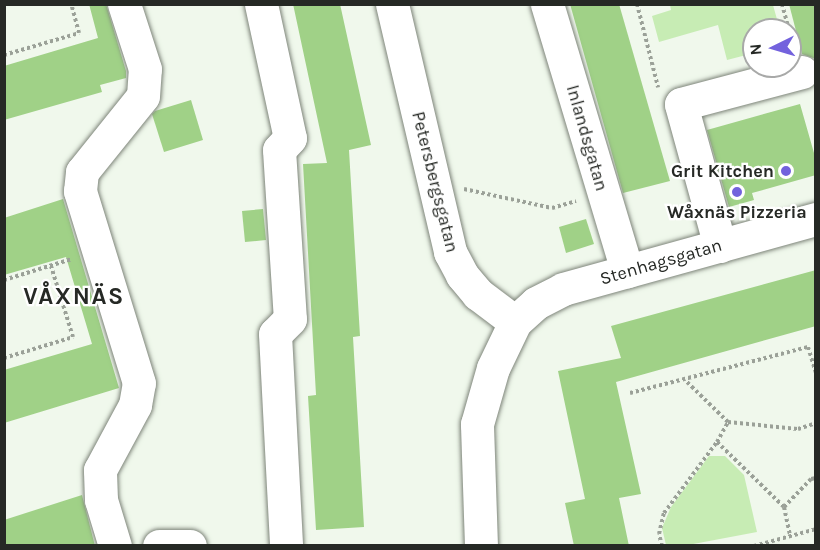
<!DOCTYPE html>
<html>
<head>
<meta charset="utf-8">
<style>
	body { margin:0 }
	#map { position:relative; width:820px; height:550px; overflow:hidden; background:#f0f8ec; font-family:Karla,sans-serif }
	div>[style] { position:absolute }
	.green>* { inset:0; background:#c7ecb4 }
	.building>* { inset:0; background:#a0d187 }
	.path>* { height:4px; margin-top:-2px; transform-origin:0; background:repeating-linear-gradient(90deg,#9ba198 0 3px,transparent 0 6px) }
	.roads { filter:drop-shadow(0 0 2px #7e857a) drop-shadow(0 0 2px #7e857a) }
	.minor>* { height:33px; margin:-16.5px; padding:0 16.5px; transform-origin:16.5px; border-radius:16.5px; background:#fff }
	.dots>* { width:16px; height:16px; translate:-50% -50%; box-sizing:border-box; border:3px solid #fff; border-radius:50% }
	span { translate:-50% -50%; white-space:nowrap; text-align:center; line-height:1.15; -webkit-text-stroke:4.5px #fff; paint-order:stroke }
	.street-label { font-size:18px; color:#262925 }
	.poi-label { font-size:18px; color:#262925; font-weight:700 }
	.right { translate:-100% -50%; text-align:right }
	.district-label { font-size:24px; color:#262925; font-weight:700; letter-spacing:1.5px }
	.frame { position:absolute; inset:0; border:6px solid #262925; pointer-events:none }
	.north { position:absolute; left:742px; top:18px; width:60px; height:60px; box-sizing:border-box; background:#fff; border:2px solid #a8a9a8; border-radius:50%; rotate:265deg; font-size:16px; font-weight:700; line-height:24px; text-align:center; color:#262925 }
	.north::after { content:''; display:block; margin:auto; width:21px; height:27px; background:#7362dd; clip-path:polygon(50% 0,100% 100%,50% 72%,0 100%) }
</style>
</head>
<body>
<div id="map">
	<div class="green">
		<i style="clip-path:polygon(670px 5px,773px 5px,780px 30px,754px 30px,754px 53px,727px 60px,718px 25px,659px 42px,652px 16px,671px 10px)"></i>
		<i style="clip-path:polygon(709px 456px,725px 456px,744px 475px,757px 532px,688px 545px,666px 545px,662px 528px,671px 507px)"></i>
	</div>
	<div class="building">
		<i style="clip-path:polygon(89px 4px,106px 4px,126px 71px,126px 78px,100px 85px,102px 92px,4px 120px,4px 66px,98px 38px)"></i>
		<i style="clip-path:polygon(293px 4px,340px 4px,371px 145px,349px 150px,360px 336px,353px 337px,364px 527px,316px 530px,308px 396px,316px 395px,303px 164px,327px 163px)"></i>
		<i style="clip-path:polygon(570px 4px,619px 4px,670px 181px,623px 193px)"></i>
		<i style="clip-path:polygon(789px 4px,816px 4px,816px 59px,802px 54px)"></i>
		<i style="clip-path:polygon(191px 100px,203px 140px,164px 152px,152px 114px,155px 111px)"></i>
		<i style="clip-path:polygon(800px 104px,816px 160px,816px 175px,752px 193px,754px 200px,729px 207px,707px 130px)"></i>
		<i style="clip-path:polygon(63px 199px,119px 388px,4px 423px,4px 370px,92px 344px,66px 257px,4px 275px,4px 218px)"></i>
		<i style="clip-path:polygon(263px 209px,266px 240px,245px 242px,242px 211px)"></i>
		<i style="clip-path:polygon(586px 219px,594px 244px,566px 253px,559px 227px)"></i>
		<i style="clip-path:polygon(816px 270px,816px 326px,616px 382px,641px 494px,619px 498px,629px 546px,574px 546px,565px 503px,585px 499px,558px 371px,621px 358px,611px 326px)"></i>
		<i style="clip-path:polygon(82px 495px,95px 546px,4px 546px,4px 520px)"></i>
	</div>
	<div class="path">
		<i style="left:637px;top:4px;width:86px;rotate:75.8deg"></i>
		<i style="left:782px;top:4px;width:27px;rotate:75deg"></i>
		<i style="left:790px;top:32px;width:15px;rotate:74deg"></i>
		<i style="left:4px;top:55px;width:78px;rotate:-16.3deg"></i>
		<i style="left:79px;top:33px;width:30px;rotate:-105deg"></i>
		<i style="left:464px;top:189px;width:90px;rotate:12.2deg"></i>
		<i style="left:552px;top:208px;width:25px;rotate:-16deg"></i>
		<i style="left:4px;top:280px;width:71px;rotate:-17.2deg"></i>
		<i style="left:4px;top:358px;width:72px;rotate:-16.9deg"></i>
		<i style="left:73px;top:337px;width:74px;rotate:-107.2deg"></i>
		<i style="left:630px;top:393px;width:184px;rotate:-14.5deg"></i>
		<i style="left:808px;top:347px;width:28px;rotate:73deg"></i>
		<i style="left:728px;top:422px;width:70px;rotate:5.7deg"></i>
		<i style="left:798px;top:429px;width:19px;rotate:-18deg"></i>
		<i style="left:717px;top:442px;width:93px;rotate:44.1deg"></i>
		<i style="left:784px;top:507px;width:30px;rotate:78deg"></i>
		<i style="left:784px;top:507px;width:39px;rotate:-46deg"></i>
		<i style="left:811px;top:479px;width:5px;rotate:-11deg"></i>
		<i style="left:662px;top:546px;width:12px;rotate:-104deg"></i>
		<i style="left:659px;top:534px;width:22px;rotate:-77deg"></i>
		<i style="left:664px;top:513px;width:89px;rotate:-53.3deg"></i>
		<i style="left:717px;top:442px;width:23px;rotate:-61deg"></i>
		<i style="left:728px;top:422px;width:60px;rotate:-135.7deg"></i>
		<i style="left:754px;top:546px;width:64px;rotate:-15.3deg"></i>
	</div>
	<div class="roads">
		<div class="minor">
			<i style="left:261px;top:4px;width:137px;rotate:77.8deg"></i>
			<i style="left:290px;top:138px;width:16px;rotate:133deg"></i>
			<i style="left:279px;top:150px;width:169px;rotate:86.3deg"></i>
			<i style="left:290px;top:319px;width:21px;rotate:135deg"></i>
			<i style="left:275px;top:334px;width:212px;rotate:87deg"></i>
			<i style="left:392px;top:4px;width:255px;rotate:76.8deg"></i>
			<i style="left:450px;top:252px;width:26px;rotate:62deg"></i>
			<i style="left:462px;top:275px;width:25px;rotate:50deg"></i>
			<i style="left:478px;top:294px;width:46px;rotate:37.1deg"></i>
			<i style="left:547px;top:4px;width:279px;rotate:73.3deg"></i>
			<i style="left:720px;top:246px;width:147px;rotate:-105.4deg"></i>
			<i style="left:681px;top:104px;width:125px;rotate:-14.8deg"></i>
			<i style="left:115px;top:546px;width:48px;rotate:-106.9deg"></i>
			<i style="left:101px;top:500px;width:30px;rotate:-92deg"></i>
			<i style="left:100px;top:470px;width:74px;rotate:-61.7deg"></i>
			<i style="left:135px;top:405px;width:22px;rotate:-80deg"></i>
			<i style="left:139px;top:383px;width:201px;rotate:-107.1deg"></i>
			<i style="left:80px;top:191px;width:19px;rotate:-84deg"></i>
			<i style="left:82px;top:172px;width:97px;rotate:-51.2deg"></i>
			<i style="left:143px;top:96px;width:27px;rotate:-86deg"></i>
			<i style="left:145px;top:69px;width:68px;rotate:-107.9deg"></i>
			<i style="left:159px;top:546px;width:31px"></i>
			<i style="left:481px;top:546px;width:122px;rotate:-91.9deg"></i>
			<i style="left:477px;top:424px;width:58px;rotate:-74.1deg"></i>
			<i style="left:493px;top:368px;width:51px;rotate:-64.4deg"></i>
			<i style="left:515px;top:322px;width:28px;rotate:-42deg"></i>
			<i style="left:536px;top:303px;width:30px;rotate:-27deg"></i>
			<i style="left:563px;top:289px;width:263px;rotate:-15.5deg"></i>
		</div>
	</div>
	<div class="dots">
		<i style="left:786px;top:171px;background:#7362dd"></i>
		<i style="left:737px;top:192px;background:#7362dd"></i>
	</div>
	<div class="street-label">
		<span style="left:587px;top:138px;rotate:74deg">Inlandsgatan</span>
		<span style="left:435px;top:182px;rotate:76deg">Petersbergsgatan</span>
		<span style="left:661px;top:262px;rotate:-16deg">Stenhagsgatan</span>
	</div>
	<div class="poi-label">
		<span class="right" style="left:774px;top:171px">Grit Kitchen</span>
		<span style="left:737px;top:212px">Wåxnäs Pizzeria</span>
	</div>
	<div class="district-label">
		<span style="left:74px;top:297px">VÅXNÄS</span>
	</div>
	<div class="frame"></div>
	<div class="north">N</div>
</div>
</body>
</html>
